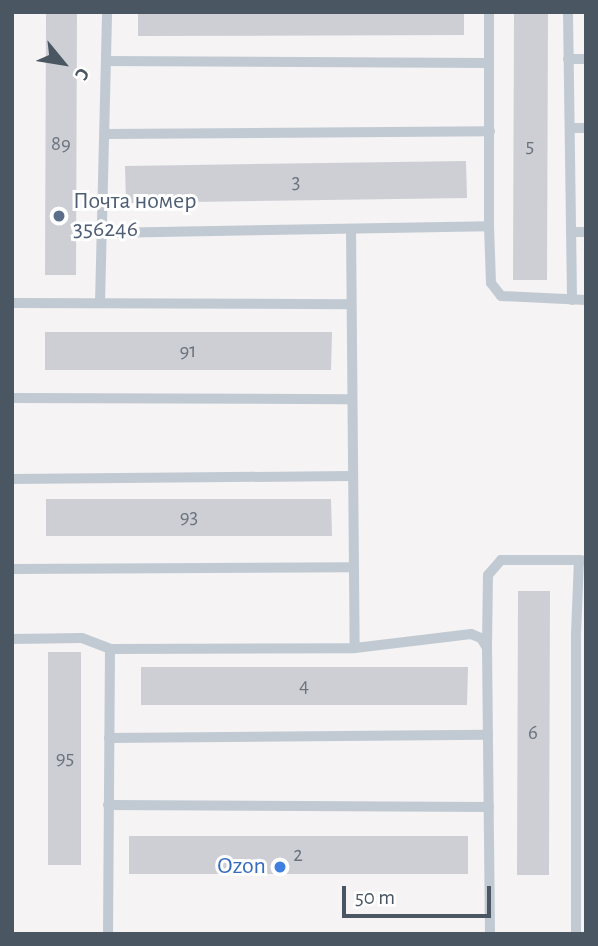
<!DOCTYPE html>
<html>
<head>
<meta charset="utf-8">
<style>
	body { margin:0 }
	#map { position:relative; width:598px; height:946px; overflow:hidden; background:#f5f3f3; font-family:"Alegreya Sans",sans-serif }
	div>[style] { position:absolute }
	.building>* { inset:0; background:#cdcfd5 }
	.lane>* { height:10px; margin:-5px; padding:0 5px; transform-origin:5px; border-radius:5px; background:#c1cad2 }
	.dots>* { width:19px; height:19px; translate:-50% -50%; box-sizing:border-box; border:4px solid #fff; border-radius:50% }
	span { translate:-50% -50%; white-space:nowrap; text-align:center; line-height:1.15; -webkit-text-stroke:6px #fff; paint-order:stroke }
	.number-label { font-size:21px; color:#6b747e }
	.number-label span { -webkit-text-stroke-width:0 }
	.service-label { font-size:24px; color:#4e5e75 }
	.left { translate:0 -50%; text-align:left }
	.shop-label { font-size:24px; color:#366cbe }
	.right { translate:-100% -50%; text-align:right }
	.frame { position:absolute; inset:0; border:14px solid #4a5661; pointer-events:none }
	.north { position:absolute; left:28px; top:28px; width:70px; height:70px; -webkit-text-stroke:5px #fff; paint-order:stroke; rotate:120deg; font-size:19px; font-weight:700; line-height:28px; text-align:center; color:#4a5661 }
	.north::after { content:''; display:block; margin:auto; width:24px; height:32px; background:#4a5661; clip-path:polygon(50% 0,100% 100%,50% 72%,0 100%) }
	.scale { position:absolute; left:342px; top:886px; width:149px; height:32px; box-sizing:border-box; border:4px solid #4a5661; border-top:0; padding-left:9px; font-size:21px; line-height:24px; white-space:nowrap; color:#4a5661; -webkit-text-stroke:5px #fff; paint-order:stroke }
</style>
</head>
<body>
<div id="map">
	<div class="building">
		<i style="clip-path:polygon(46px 12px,77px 12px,76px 275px,45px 275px)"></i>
		<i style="clip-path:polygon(138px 12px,464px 12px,464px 35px,138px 36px)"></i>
		<i style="clip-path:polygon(514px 12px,548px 12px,547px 280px,513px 280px)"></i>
		<i style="clip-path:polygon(466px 161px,467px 198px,126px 203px,125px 166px)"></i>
		<i style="clip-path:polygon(45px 332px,332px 332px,331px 370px,45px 370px)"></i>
		<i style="clip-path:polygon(46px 499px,331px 499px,332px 536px,46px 536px)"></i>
		<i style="clip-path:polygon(518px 591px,550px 591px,549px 875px,517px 875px)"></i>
		<i style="clip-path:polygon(48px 652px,81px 652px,81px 865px,48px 865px)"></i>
		<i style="clip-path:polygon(141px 667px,468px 667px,467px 705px,141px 705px)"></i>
		<i style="clip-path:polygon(129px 836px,468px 836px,468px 874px,129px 874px)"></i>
	</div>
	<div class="lane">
		<i style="left:568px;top:12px;width:288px;rotate:89.2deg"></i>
		<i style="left:568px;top:59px;width:18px"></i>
		<i style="left:106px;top:61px;width:383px;rotate:0.3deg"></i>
		<i style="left:570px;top:128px;width:16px"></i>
		<i style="left:105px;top:134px;width:385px;rotate:-0.4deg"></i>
		<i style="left:489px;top:226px;width:57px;rotate:88deg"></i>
		<i style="left:491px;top:283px;width:16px;rotate:52deg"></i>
		<i style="left:501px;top:296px;width:85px;rotate:2.7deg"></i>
		<i style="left:351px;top:229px;width:419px;rotate:89.5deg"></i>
		<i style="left:571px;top:232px;width:15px"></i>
		<i style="left:103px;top:233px;width:386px;rotate:-1deg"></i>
		<i style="left:489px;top:226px;width:214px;rotate:-90deg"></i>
		<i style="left:12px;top:303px;width:339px;rotate:0.2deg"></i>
		<i style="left:100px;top:303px;width:291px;rotate:-88.6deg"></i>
		<i style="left:12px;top:398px;width:338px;rotate:0.2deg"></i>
		<i style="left:12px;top:479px;width:339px;rotate:-0.5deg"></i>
		<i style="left:12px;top:569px;width:341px;rotate:-0.3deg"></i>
		<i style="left:12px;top:639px;width:70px;rotate:-0.8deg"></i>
		<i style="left:82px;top:638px;width:30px;rotate:21deg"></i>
		<i style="left:110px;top:649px;width:245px;rotate:-0.2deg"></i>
		<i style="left:355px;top:648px;width:117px;rotate:-6.9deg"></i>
		<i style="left:471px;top:634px;width:11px;rotate:22deg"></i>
		<i style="left:481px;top:638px;width:12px;rotate:59deg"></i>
		<i style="left:487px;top:648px;width:286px;rotate:89.4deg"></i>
		<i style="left:487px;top:645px;width:70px;rotate:-89.2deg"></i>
		<i style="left:488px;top:575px;width:20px;rotate:-49deg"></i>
		<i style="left:501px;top:560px;width:78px"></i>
		<i style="left:109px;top:738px;width:379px;rotate:-0.5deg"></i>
		<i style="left:108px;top:805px;width:381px;rotate:0.3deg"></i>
		<i style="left:108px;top:934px;width:285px;rotate:-89.6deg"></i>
		<i style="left:576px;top:934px;width:300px;rotate:-90deg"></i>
		<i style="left:576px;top:634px;width:74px;rotate:-87.7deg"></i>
		<i style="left:579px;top:560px;width:7px;rotate:8deg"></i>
	</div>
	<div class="dots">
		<i style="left:59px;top:216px;background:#5c6f8a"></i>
		<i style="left:280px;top:867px;background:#3f7fe0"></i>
	</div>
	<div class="number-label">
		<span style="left:61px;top:144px">89</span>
		<span style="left:530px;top:146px">5</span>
		<span style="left:296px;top:182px">3</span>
		<span style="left:188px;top:351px">91</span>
		<span style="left:189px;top:517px">93</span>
		<span style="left:304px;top:686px">4</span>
		<span style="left:533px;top:733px">6</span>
		<span style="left:65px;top:758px">95</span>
		<span style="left:298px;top:855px">2</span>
	</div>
	<div class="service-label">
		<span class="left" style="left:73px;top:216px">Почта номер<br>356246</span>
	</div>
	<div class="shop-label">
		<span class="right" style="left:266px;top:867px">Ozon</span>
	</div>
	<div class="frame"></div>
	<div class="north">С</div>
	<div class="scale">50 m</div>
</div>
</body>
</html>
